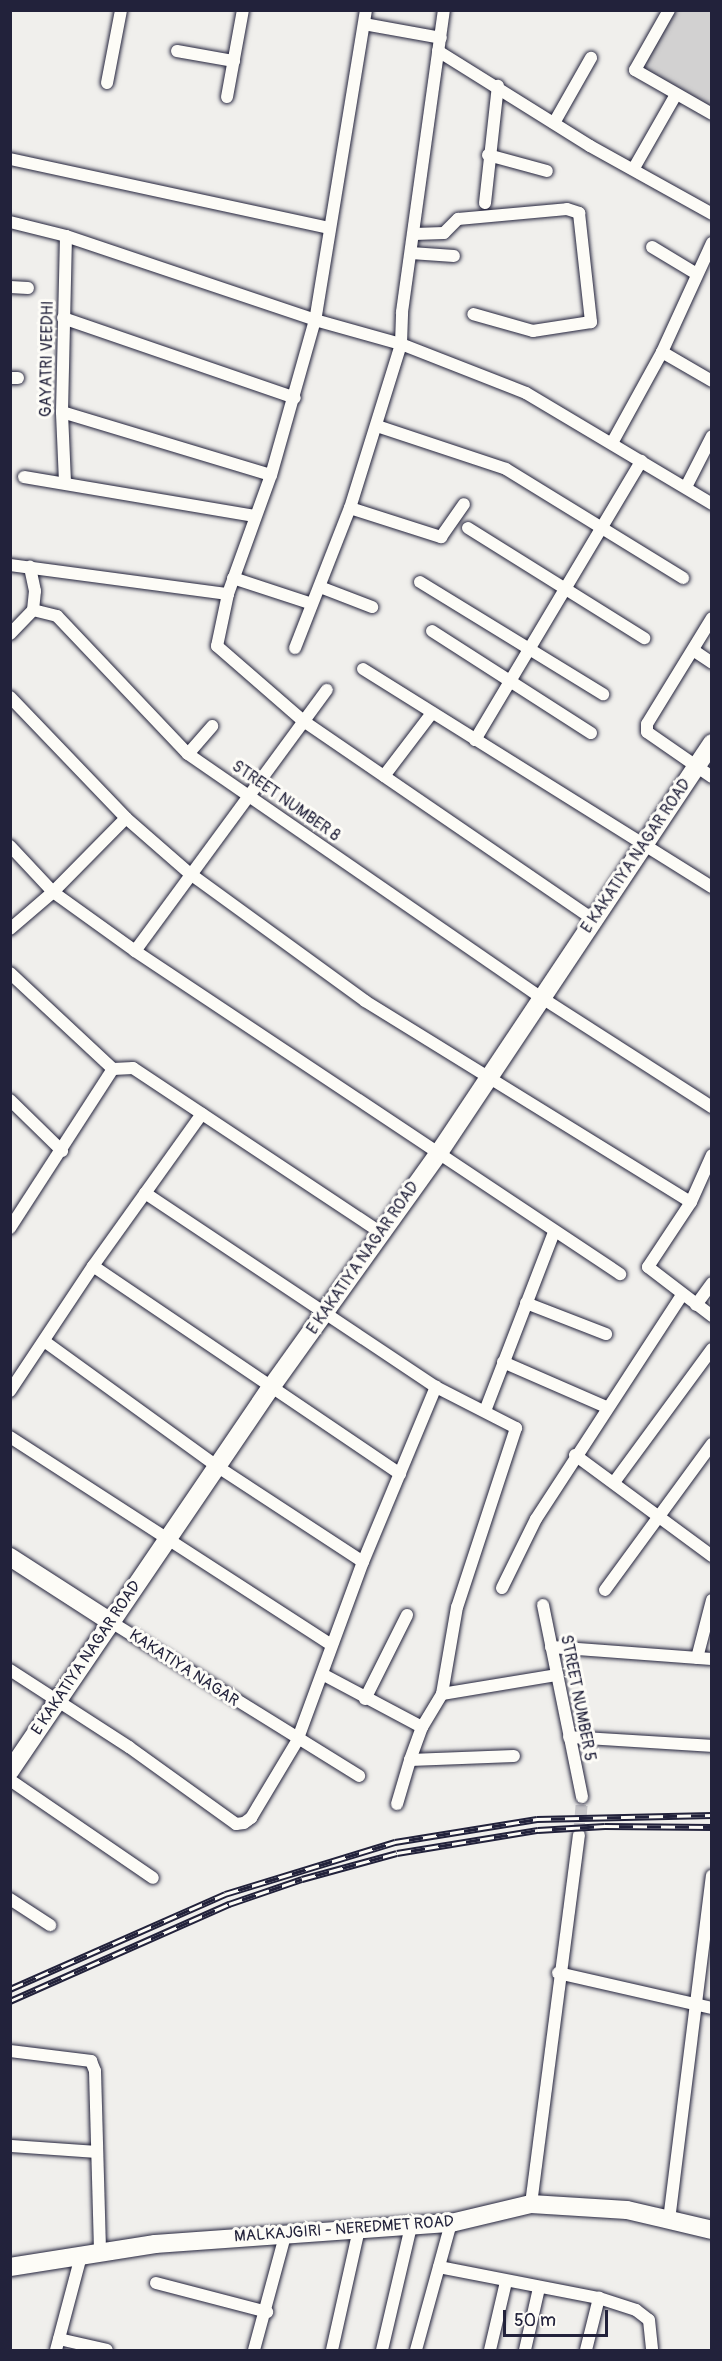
<!DOCTYPE html>
<html>
<head>
<meta charset="utf-8">
<style>
	body { margin:0 }
	#map { position:relative; width:722px; height:2361px; overflow:hidden; background:#f0efec; font-family:Pangolin,sans-serif }
	div>[style] { position:absolute }
	.green>* { inset:0; background:#d2d1d1 }
	.street-tunnel>* { height:12px; margin-top:-6px; transform-origin:0; background:repeating-linear-gradient(90deg,#c7c6c9 0 12px,transparent 0 18px) }
	.roads { filter:drop-shadow(0 0 2px #22223b) drop-shadow(0 0 2px #22223b) }
	.street>* { height:12px; margin:-6px; padding:0 6px; transform-origin:6px; border-radius:6px; background:#fdfcf7 }
	.secondary>* { height:18px; margin:-9px; padding:0 9px; transform-origin:9px; border-radius:9px; background:#fdfcf7 }
	.rail>* { height:7px; margin-top:-3.5px; transform-origin:0; background:repeating-linear-gradient(90deg,#fdfcf7 0 14px,#22223b 0 28px); box-sizing:border-box; border-block:2px solid #22223b }
	span { translate:-50% -50%; white-space:nowrap; text-align:center; line-height:1.15; -webkit-text-stroke:6px #fdfcf7; paint-order:stroke }
	.street-label { font-size:16px; color:#22223b }
	.frame { position:absolute; inset:0; border:12px solid #22223b; pointer-events:none }
	.scale { position:absolute; left:503px; top:2310px; width:105px; height:27px; box-sizing:border-box; border:3px solid #22223b; border-top:0; padding-left:8px; font-size:18px; line-height:21px; white-space:nowrap; color:#22223b; -webkit-text-stroke:4px #fdfcf7; paint-order:stroke }
</style>
</head>
<body>
<div id="map">
	<div class="green">
		<i style="clip-path:polygon(670px 11px,711px 11px,711px 114px,639px 69px)"></i>
	</div>
	<div class="street-tunnel">
		<i style="left:579px;top:1835px;width:38px;rotate:-85deg"></i>
	</div>
	<div class="roads">
		<div class="street">
			<i style="left:366px;top:10px;width:314px;rotate:99.3deg"></i>
			<i style="left:315px;top:320px;width:161px;rotate:105.8deg"></i>
			<i style="left:271px;top:475px;width:127px;rotate:109.9deg"></i>
			<i style="left:228px;top:594px;width:53px;rotate:101.9deg"></i>
			<i style="left:217px;top:646px;width:113px;rotate:41deg"></i>
			<i style="left:302px;top:720px;width:354px;rotate:34.4deg"></i>
			<i style="left:669px;top:10px;width:69px;rotate:119.5deg"></i>
			<i style="left:635px;top:70px;width:89px;rotate:29.7deg"></i>
			<i style="left:364px;top:24px;width:78px;rotate:10.3deg"></i>
			<i style="left:177px;top:51px;width:58px;rotate:10deg"></i>
			<i style="left:438px;top:51px;width:179px;rotate:32deg"></i>
			<i style="left:590px;top:146px;width:140px;rotate:29.1deg"></i>
			<i style="left:107px;top:83px;width:74px;rotate:-79.1deg"></i>
			<i style="left:227px;top:97px;width:88px;rotate:-79.6deg"></i>
			<i style="left:554px;top:123px;width:75px;rotate:-60.4deg"></i>
			<i style="left:488px;top:155px;width:61px;rotate:15.2deg"></i>
			<i style="left:10px;top:159px;width:326px;rotate:12.2deg"></i>
			<i style="left:634px;top:168px;width:83px;rotate:-60.3deg"></i>
			<i style="left:485px;top:203px;width:118px;rotate:-83.7deg"></i>
			<i style="left:10px;top:222px;width:58px;rotate:14deg"></i>
			<i style="left:66px;top:236px;width:263px;rotate:18.6deg"></i>
			<i style="left:315px;top:320px;width:89px;rotate:15.6deg"></i>
			<i style="left:401px;top:344px;width:134px;rotate:21.4deg"></i>
			<i style="left:526px;top:393px;width:217px;rotate:30.8deg"></i>
			<i style="left:414px;top:234px;width:30px;rotate:-2deg"></i>
			<i style="left:444px;top:233px;width:20px;rotate:-45deg"></i>
			<i style="left:458px;top:219px;width:109px;rotate:-5.2deg"></i>
			<i style="left:567px;top:209px;width:13px;rotate:18deg"></i>
			<i style="left:579px;top:213px;width:110px;rotate:83.7deg"></i>
			<i style="left:591px;top:322px;width:59px;rotate:171.2deg"></i>
			<i style="left:533px;top:331px;width:62px;rotate:-164.2deg"></i>
			<i style="left:652px;top:247px;width:52px;rotate:31deg"></i>
			<i style="left:411px;top:253px;width:43px;rotate:4deg"></i>
			<i style="left:10px;top:287px;width:18px;rotate:3deg"></i>
			<i style="left:63px;top:318px;width:245px;rotate:19deg"></i>
			<i style="left:662px;top:352px;width:58px;rotate:30.1deg"></i>
			<i style="left:10px;top:378px;width:8px"></i>
			<i style="left:62px;top:412px;width:218px;rotate:16.8deg"></i>
			<i style="left:377px;top:426px;width:136px;rotate:18.4deg"></i>
			<i style="left:506px;top:469px;width:208px;rotate:31.6deg"></i>
			<i style="left:612px;top:443px;width:104px;rotate:-61.2deg"></i>
			<i style="left:662px;top:352px;width:120px;rotate:-65.4deg"></i>
			<i style="left:24px;top:477px;width:234px;rotate:9.6deg"></i>
			<i style="left:65px;top:482px;width:70px;rotate:-92.5deg"></i>
			<i style="left:62px;top:412px;width:176px;rotate:-88.7deg"></i>
			<i style="left:686px;top:487px;width:57px;rotate:-63deg"></i>
			<i style="left:350px;top:508px;width:96px;rotate:17.7deg"></i>
			<i style="left:441px;top:537px;width:40px;rotate:-55.1deg"></i>
			<i style="left:468px;top:528px;width:208px;rotate:32deg"></i>
			<i style="left:10px;top:565px;width:220px;rotate:7.6deg"></i>
			<i style="left:233px;top:578px;width:83px;rotate:18.2deg"></i>
			<i style="left:420px;top:582px;width:215px;rotate:31.5deg"></i>
			<i style="left:320px;top:587px;width:56px;rotate:21deg"></i>
			<i style="left:33px;top:610px;width:25px;rotate:14deg"></i>
			<i style="left:57px;top:616px;width:190px;rotate:46.5deg"></i>
			<i style="left:188px;top:754px;width:430px;rotate:34.6deg"></i>
			<i style="left:542px;top:998px;width:202px;rotate:32.7deg"></i>
			<i style="left:712px;top:618px;width:124px;rotate:121.5deg"></i>
			<i style="left:647px;top:724px;width:8px;rotate:90deg"></i>
			<i style="left:647px;top:732px;width:79px;rotate:34.7deg"></i>
			<i style="left:432px;top:631px;width:189px;rotate:32.7deg"></i>
			<i style="left:10px;top:634px;width:33px;rotate:-46deg"></i>
			<i style="left:33px;top:610px;width:19px;rotate:-84deg"></i>
			<i style="left:35px;top:591px;width:25px;rotate:-102deg"></i>
			<i style="left:295px;top:648px;width:150px;rotate:-68.6deg"></i>
			<i style="left:350px;top:508px;width:172px;rotate:-72.7deg"></i>
			<i style="left:401px;top:344px;width:32px;rotate:-88deg"></i>
			<i style="left:402px;top:312px;width:305px;rotate:-82.1deg"></i>
			<i style="left:693px;top:650px;width:23px;rotate:34deg"></i>
			<i style="left:363px;top:669px;width:411px;rotate:32deg"></i>
			<i style="left:10px;top:697px;width:168px;rotate:46.2deg"></i>
			<i style="left:126px;top:818px;width:84px;rotate:41.1deg"></i>
			<i style="left:189px;top:873px;width:218px;rotate:36deg"></i>
			<i style="left:365px;top:1001px;width:383px;rotate:31.7deg"></i>
			<i style="left:475px;top:740px;width:325px;rotate:-59.2deg"></i>
			<i style="left:188px;top:754px;width:37px;rotate:-49deg"></i>
			<i style="left:384px;top:776px;width:79px;rotate:-52.7deg"></i>
			<i style="left:10px;top:846px;width:63px;rotate:46.9deg"></i>
			<i style="left:53px;top:892px;width:101px;rotate:35.7deg"></i>
			<i style="left:135px;top:951px;width:583px;rotate:33.66deg"></i>
			<i style="left:10px;top:929px;width:57px;rotate:-40.7deg"></i>
			<i style="left:53px;top:892px;width:104px;rotate:-45.4deg"></i>
			<i style="left:135px;top:951px;width:324px;rotate:-53.7deg"></i>
			<i style="left:10px;top:973px;width:141px;rotate:43deg"></i>
			<i style="left:113px;top:1069px;width:20px;rotate:-3deg"></i>
			<i style="left:133px;top:1068px;width:296px;rotate:33.6deg"></i>
			<i style="left:10px;top:1100px;width:73px;rotate:44.4deg"></i>
			<i style="left:712px;top:1155px;width:51px;rotate:114.1deg"></i>
			<i style="left:691px;top:1202px;width:78px;rotate:123.5deg"></i>
			<i style="left:648px;top:1267px;width:81px;rotate:37.4deg"></i>
			<i style="left:145px;top:1193px;width:350px;rotate:33.7deg"></i>
			<i style="left:436px;top:1387px;width:90px;rotate:27.1deg"></i>
			<i style="left:516px;top:1428px;width:188px;rotate:108.2deg"></i>
			<i style="left:457px;top:1607px;width:88px;rotate:99.8deg"></i>
			<i style="left:442px;top:1694px;width:39px;rotate:121deg"></i>
			<i style="left:422px;top:1727px;width:35px;rotate:110deg"></i>
			<i style="left:410px;top:1760px;width:104px;rotate:-2.2deg"></i>
			<i style="left:10px;top:1228px;width:189px;rotate:-57.1deg"></i>
			<i style="left:93px;top:1266px;width:371px;rotate:34.1deg"></i>
			<i style="left:526px;top:1303px;width:86px;rotate:21.2deg"></i>
			<i style="left:696px;top:1305px;width:27px;rotate:-54deg"></i>
			<i style="left:44px;top:1341px;width:215px;rotate:35.9deg"></i>
			<i style="left:218px;top:1467px;width:173px;rotate:33.2deg"></i>
			<i style="left:503px;top:1362px;width:112px;rotate:23.6deg"></i>
			<i style="left:10px;top:1391px;width:150px;rotate:-56.4deg"></i>
			<i style="left:93px;top:1266px;width:187px;rotate:-54.4deg"></i>
			<i style="left:485px;top:1411px;width:192px;rotate:-68.9deg"></i>
			<i style="left:10px;top:1437px;width:382px;rotate:32.9deg"></i>
			<i style="left:575px;top:1455px;width:170px;rotate:36.4deg"></i>
			<i style="left:615px;top:1481px;width:164px;rotate:-53.7deg"></i>
			<i style="left:502px;top:1588px;width:77px;rotate:-63.8deg"></i>
			<i style="left:536px;top:1519px;width:267px;rotate:-56.9deg"></i>
			<i style="left:605px;top:1590px;width:181px;rotate:-53.8deg"></i>
			<i style="left:543px;top:1605px;width:196px;rotate:78.5deg"></i>
			<i style="left:111px;top:1622px;width:292px;rotate:31.8deg"></i>
			<i style="left:551px;top:1647px;width:161px;rotate:4.3deg"></i>
			<i style="left:697px;top:1658px;width:60px;rotate:-75.5deg"></i>
			<i style="left:10px;top:1670px;width:142px;rotate:32.9deg"></i>
			<i style="left:129px;top:1747px;width:132px;rotate:35.7deg"></i>
			<i style="left:236px;top:1824px;width:8px;rotate:-7deg"></i>
			<i style="left:244px;top:1823px;width:9px;rotate:-36deg"></i>
			<i style="left:251px;top:1818px;width:90px;rotate:-59.1deg"></i>
			<i style="left:297px;top:1741px;width:191px;rotate:-69.8deg"></i>
			<i style="left:363px;top:1562px;width:190px;rotate:-67.4deg"></i>
			<i style="left:324px;top:1675px;width:111px;rotate:28deg"></i>
			<i style="left:442px;top:1694px;width:117px;rotate:-9.4deg"></i>
			<i style="left:365px;top:1699px;width:94px;rotate:-63.4deg"></i>
			<i style="left:569px;top:1737px;width:143px;rotate:3.6deg"></i>
			<i style="left:10px;top:1780px;width:173px;rotate:34.4deg"></i>
			<i style="left:397px;top:1804px;width:46px;rotate:-73.5deg"></i>
			<i style="left:10px;top:1899px;width:48px;rotate:33deg"></i>
			<i style="left:558px;top:1973px;width:158px;rotate:12.8deg"></i>
			<i style="left:10px;top:2051px;width:82px;rotate:7deg"></i>
			<i style="left:91px;top:2061px;width:11px;rotate:68deg"></i>
			<i style="left:95px;top:2071px;width:181px;rotate:88.4deg"></i>
			<i style="left:10px;top:2146px;width:85px;rotate:4deg"></i>
			<i style="left:531px;top:2204px;width:372px;rotate:-82.6deg"></i>
			<i style="left:669px;top:2220px;width:347px;rotate:-82.9deg"></i>
			<i style="left:439px;top:2267px;width:163px;rotate:11deg"></i>
			<i style="left:599px;top:2298px;width:39px;rotate:18deg"></i>
			<i style="left:636px;top:2310px;width:16px;rotate:38deg"></i>
			<i style="left:649px;top:2320px;width:30px;rotate:84deg"></i>
			<i style="left:156px;top:2283px;width:115px;rotate:14.6deg"></i>
			<i style="left:59px;top:2339px;width:49px;rotate:12.9deg"></i>
			<i style="left:56px;top:2350px;width:97px;rotate:-75.1deg"></i>
			<i style="left:254px;top:2350px;width:122px;rotate:-74.8deg"></i>
			<i style="left:332px;top:2350px;width:124px;rotate:-77.4deg"></i>
			<i style="left:382px;top:2350px;width:127px;rotate:-76.8deg"></i>
			<i style="left:416px;top:2350px;width:132px;rotate:-74.6deg"></i>
			<i style="left:490px;top:2350px;width:70px;rotate:-76.8deg"></i>
			<i style="left:525px;top:2350px;width:64px;rotate:-77.3deg"></i>
			<i style="left:586px;top:2350px;width:54px;rotate:-76deg"></i>
		</div>
		<div class="secondary">
			<i style="left:10px;top:1557px;width:120px;rotate:32.8deg"></i>
			<i style="left:10px;top:1771px;width:466px;rotate:-55.8deg"></i>
			<i style="left:272px;top:1386px;width:285px;rotate:-54.4deg"></i>
			<i style="left:438px;top:1154px;width:494px;rotate:-56.3deg"></i>
			<i style="left:10px;top:2267px;width:147px;rotate:-9deg"></i>
			<i style="left:155px;top:2244px;width:297px;rotate:-4.1deg"></i>
			<i style="left:451px;top:2223px;width:82px;rotate:-13.4deg"></i>
			<i style="left:531px;top:2204px;width:96px;rotate:3.6deg"></i>
			<i style="left:627px;top:2210px;width:87px;rotate:13.2deg"></i>
		</div>
	</div>
	<div class="rail">
		<i style="left:10px;top:1989px;width:235px;rotate:-23.8deg"></i>
		<i style="left:225px;top:1894px;width:178px;rotate:-17deg"></i>
		<i style="left:395px;top:1842px;width:144px;rotate:-9.2deg"></i>
		<i style="left:537px;top:1819px;width:175px;rotate:-1.3deg"></i>
		<i style="left:10px;top:2001px;width:240px;rotate:-23.9deg"></i>
		<i style="left:229px;top:1904px;width:77px;rotate:-18.9deg"></i>
		<i style="left:302px;top:1879px;width:98px;rotate:-15.3deg"></i>
		<i style="left:397px;top:1853px;width:143px;rotate:-9.3deg"></i>
		<i style="left:538px;top:1830px;width:67px;rotate:-3.4deg"></i>
		<i style="left:605px;top:1826px;width:107px;rotate:0.5deg"></i>
	</div>
	<div class="street-label">
		<span style="left:47px;top:359px;rotate:-89deg">GAYATRI VEEDHI</span>
		<span style="left:286px;top:801px;rotate:35deg">STREET NUMBER 8</span>
		<span style="left:636px;top:856px;rotate:-56deg">E KAKATIYA NAGAR ROAD</span>
		<span style="left:363px;top:1258px;rotate:-55deg">E KAKATIYA NAGAR ROAD</span>
		<span style="left:86px;top:1658px;rotate:-56deg">E KAKATIYA NAGAR ROAD</span>
		<span style="left:184px;top:1668px;rotate:33deg">KAKATIYA NAGAR</span>
		<span style="left:578px;top:1698px;rotate:79deg">STREET NUMBER 5</span>
		<span style="left:344px;top:2229px;rotate:-4deg">MALKAJGIRI - NEREDMET ROAD</span>
	</div>
	<div class="frame"></div>
	<div class="scale">50 m</div>
</div>
</body>
</html>
